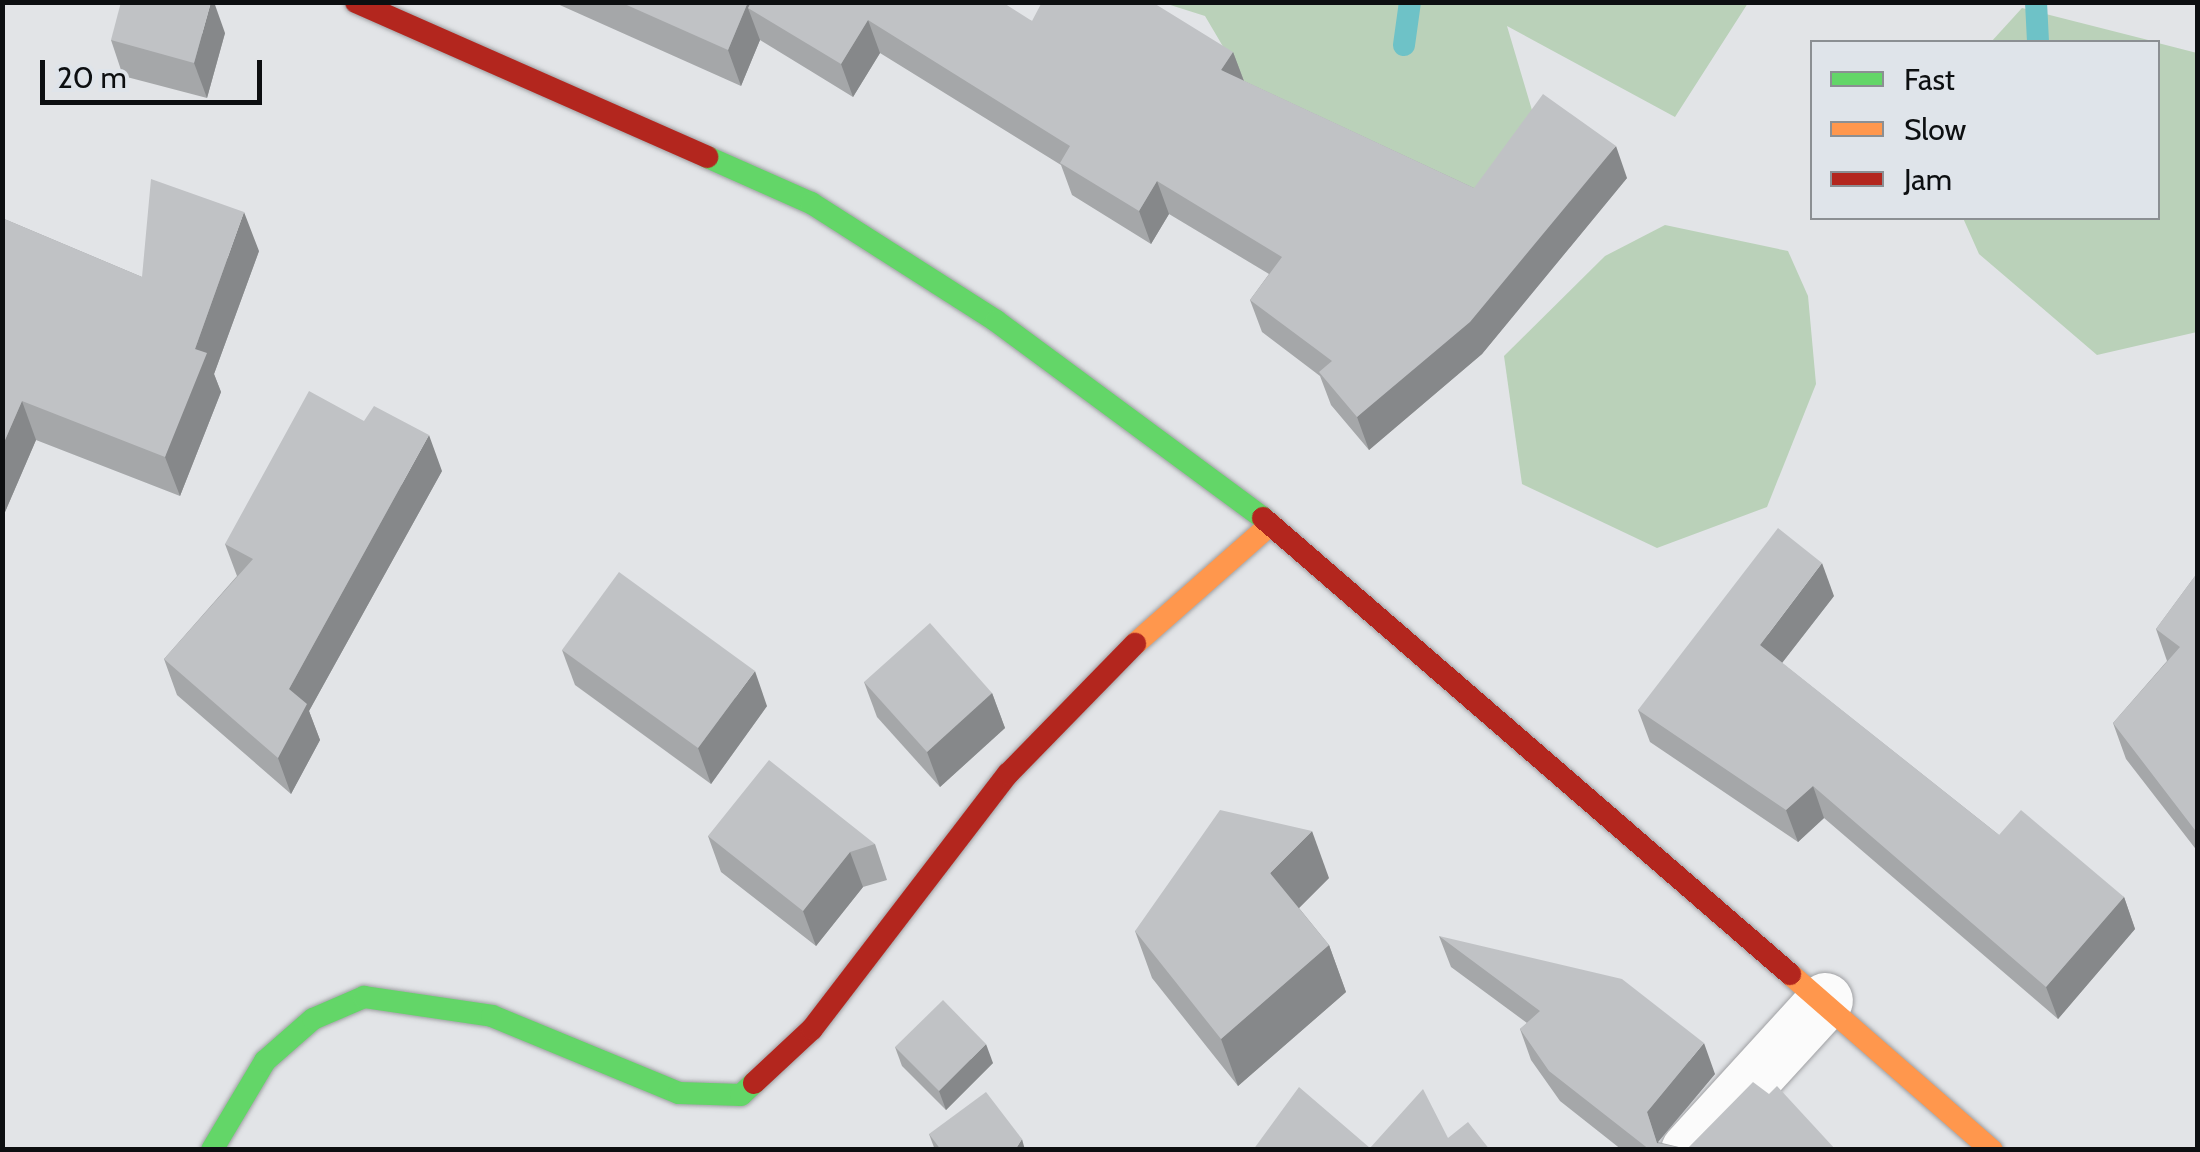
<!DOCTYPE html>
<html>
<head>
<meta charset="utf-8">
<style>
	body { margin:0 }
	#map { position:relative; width:2200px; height:1152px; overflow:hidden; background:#e2e4e7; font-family:Cabin,sans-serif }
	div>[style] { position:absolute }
	.green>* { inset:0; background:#bad1b9 }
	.stream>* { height:22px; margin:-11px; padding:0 11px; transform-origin:11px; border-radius:11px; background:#6ec2c7 }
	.roads { filter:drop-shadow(0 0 2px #9fa0a3) drop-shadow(0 0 2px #9fa0a3) }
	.street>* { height:55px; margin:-27.5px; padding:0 27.5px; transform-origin:27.5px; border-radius:27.5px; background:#fbfbfb }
	.fast>* { height:22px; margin:-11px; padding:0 11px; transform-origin:11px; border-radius:11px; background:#63d668 }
	.slow>* { height:22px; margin:-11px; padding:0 11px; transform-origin:11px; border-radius:11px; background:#ff974d }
	.jam>* { height:22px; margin:-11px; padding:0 11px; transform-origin:11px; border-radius:11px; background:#b3261e }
	.wall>* { inset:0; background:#a5a7a9 }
	.shaded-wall>* { inset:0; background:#86888a }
	.building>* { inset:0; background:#c0c2c5 }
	span { translate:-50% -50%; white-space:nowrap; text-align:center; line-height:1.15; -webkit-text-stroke:9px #dfe4ea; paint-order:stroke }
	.frame { position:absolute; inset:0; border:5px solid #0d0f11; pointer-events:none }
	.legend { position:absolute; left:1810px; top:40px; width:350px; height:180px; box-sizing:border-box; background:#dfe4ea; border:2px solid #8b8f93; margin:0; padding:12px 18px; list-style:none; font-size:30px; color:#0d0f11 }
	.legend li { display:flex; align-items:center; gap:20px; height:50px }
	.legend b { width:50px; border:2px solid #8b8f93 }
	.scale { position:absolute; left:40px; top:60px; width:222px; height:45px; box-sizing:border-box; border:5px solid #0d0f11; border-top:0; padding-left:12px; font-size:30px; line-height:35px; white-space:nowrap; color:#0d0f11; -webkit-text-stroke:8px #dfe4ea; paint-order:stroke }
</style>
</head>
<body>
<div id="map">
	<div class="green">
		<i style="clip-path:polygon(1164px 3px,1748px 3px,1675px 117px,1507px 26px,1534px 117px,1477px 200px,1277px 138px,1205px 16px)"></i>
		<i style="clip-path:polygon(2022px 8px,2156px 42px,1991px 42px)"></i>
		<i style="clip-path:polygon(2158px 43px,2197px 53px,2197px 332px,2097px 355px,1979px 254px,1963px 218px,2158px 218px)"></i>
		<i style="clip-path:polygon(1665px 225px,1788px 251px,1808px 296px,1816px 384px,1767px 507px,1657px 548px,1522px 484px,1504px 356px,1605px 256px)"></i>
	</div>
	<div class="stream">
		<i style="left:2036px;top:2px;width:40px;rotate:87.1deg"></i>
		<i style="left:1404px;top:45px;width:43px;rotate:-82.1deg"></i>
	</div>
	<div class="roads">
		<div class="street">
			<i style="left:1688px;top:1150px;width:203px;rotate:-47.6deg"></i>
		</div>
		<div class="fast">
			<i style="left:707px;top:157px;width:114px;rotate:23.9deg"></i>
			<i style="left:811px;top:203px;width:219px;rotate:32.5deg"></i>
			<i style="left:996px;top:321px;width:332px;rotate:36.4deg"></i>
			<i style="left:212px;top:1150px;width:104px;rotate:-59.2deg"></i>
			<i style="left:265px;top:1061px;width:64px;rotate:-41.2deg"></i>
			<i style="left:313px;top:1019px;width:56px;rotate:-23.3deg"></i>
			<i style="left:364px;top:997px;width:129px;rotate:8.4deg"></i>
			<i style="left:492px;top:1016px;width:202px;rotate:22.4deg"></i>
			<i style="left:679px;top:1093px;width:62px;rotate:1.8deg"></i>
			<i style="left:741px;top:1095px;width:18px;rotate:-43deg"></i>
		</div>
		<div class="slow">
			<i style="left:1135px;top:644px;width:181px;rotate:-41.4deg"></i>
			<i style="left:1790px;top:974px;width:268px;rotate:41.1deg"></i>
		</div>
		<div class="jam">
			<i style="left:356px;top:2px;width:384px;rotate:23.8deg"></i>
			<i style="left:1263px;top:518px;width:697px;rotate:40.87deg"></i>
			<i style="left:754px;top:1083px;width:79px;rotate:-43deg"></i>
			<i style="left:812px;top:1029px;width:322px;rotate:-52.5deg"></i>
			<i style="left:1008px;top:774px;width:182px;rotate:-45.7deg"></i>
		</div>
	</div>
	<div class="wall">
		<i style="clip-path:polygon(553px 2px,968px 2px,1032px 21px,1233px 52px,1244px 81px,1474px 188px,1627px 178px,1482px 354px,1369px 450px,1331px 405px,1320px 376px,1262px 332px,1250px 300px,1269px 274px,1169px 214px,1151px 244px,1072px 195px,1061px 165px,880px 53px,853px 97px,760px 40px,741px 86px)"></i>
		<i style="clip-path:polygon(225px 33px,207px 98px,123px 76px,111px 40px)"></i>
		<i style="clip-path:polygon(2px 218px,142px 277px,259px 251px,214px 374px,221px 392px,180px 496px,36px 440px,2px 519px)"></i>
		<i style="clip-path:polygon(442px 471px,309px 711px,320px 740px,291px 794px,177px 695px,164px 659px,237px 576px,225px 544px)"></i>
		<i style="clip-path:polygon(2198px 572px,2198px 852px,2126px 759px,2113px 723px,2167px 661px,2156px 629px)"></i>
		<i style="clip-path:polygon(1834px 596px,1782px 663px,1999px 835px,2124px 897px,2135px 929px,2058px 1019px,1824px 818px,1798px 842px,1650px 742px,1638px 710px)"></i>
		<i style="clip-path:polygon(562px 650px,767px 706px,711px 784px,575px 685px)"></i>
		<i style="clip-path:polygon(864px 682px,992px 693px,1005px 728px,940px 787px,877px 717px)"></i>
		<i style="clip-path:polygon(708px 836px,875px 844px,887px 880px,863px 887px,816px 946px,721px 872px)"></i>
		<i style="clip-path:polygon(1329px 878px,1299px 908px,1329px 945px,1346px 992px,1238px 1086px,1152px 978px,1135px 931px)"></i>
		<i style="clip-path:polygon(1439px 936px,1715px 1074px,1658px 1142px,1687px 1149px,1836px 1150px,1622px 1150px,1560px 1101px,1531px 1060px,1520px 1029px,1527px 1023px,1451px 967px)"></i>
		<i style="clip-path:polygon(895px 1047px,993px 1063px,946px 1110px,902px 1066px)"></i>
		<i style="clip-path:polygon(929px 1134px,1025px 1150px,935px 1150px)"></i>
	</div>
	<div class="shaded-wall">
		<i style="clip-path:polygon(211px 2px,214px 2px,225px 33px,207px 98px,194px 63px)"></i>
		<i style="clip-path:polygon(748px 2px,775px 2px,748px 8px,760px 40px,741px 86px,728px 50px)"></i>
		<i style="clip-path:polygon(868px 20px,880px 53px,853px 97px,841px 64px)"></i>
		<i style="clip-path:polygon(1233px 52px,1245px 84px,1221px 70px)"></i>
		<i style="clip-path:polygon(1616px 146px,1627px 178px,1482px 354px,1369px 450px,1357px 417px)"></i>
		<i style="clip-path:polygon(1157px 181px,1169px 214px,1151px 244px,1139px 211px)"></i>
		<i style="clip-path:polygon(244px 212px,259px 251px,214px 374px,221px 392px,180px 496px,165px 457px,195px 349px)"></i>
		<i style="clip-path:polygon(22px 401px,36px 440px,2px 519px,2px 447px)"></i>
		<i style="clip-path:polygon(429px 435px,442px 471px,309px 711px,320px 740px,291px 794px,278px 758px,289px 689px)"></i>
		<i style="clip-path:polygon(1822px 563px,1834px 596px,1771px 677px,1760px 645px)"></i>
		<i style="clip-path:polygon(755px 671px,767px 706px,711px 784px,698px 748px)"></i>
		<i style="clip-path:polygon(992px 693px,1005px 728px,940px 787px,927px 752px)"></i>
		<i style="clip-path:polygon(1813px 786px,1824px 818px,1798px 842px,1786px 810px)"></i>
		<i style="clip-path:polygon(1312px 831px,1329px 878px,1287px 920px,1270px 873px)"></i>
		<i style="clip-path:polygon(850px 852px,863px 887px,816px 946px,803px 911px)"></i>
		<i style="clip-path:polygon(2124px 897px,2135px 929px,2058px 1019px,2046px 987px)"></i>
		<i style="clip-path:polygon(1329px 945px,1346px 992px,1238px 1086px,1221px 1039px)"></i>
		<i style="clip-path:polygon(1704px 1043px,1715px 1074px,1658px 1142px,1659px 1150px,1647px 1112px)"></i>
		<i style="clip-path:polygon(986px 1044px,993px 1063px,946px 1110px,939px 1091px)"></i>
		<i style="clip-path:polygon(1022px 1139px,1025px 1150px,1015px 1150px)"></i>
	</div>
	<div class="building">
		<i style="clip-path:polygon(121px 2px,211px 2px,194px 63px,111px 40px)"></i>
		<i style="clip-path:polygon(620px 2px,748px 2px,728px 50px)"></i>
		<i style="clip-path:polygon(751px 2px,968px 2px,971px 5px,973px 2px,1002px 2px,1032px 21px,1042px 2px,1152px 2px,1233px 52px,1221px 70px,1474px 188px,1543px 94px,1616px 146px,1470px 322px,1357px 417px,1319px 372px,1332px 361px,1250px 300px,1282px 257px,1157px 181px,1139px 211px,1060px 163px,1070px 146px,868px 20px,841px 64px,748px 8px)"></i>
		<i style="clip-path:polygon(151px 179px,244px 212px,195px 349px,207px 353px,165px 457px,22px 401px,2px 447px,2px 218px,142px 277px)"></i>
		<i style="clip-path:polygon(309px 391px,364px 421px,374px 406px,429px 435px,289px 689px,307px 704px,278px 758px,164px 659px,253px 559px,225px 544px)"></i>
		<i style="clip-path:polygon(1778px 528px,1822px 563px,1760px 645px,1999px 835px,2021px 810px,2124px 897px,2046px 987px,1813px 786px,1786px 810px,1638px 710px)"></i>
		<i style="clip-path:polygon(619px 572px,755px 671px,698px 748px,562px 650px)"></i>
		<i style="clip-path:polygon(2198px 572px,2198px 834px,2113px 723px,2180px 647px,2156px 629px)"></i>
		<i style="clip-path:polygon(930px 623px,992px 693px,927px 752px,864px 682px)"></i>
		<i style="clip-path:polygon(769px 760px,875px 844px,850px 852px,803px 911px,708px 836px)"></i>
		<i style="clip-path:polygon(1220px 810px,1312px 831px,1270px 873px,1329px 945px,1221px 1039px,1135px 931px)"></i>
		<i style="clip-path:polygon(1439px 936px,1622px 979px,1704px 1043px,1647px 1112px,1657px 1143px,1687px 1149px,1753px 1082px,1769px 1094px,1777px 1086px,1836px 1150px,1650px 1150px,1549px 1071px,1520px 1029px,1540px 1011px)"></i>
		<i style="clip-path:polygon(943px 1000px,986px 1044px,939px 1091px,895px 1047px)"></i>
		<i style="clip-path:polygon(1299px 1087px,1370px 1148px,1423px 1089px,1448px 1138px,1468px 1122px,1490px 1150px,1253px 1150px)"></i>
		<i style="clip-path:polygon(986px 1092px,1022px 1139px,1015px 1150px,941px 1150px,929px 1134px)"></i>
	</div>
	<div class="frame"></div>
	<ul class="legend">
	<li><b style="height:12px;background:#63d668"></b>Fast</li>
	<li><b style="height:12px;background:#ff974d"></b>Slow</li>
	<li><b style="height:12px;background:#b3261e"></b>Jam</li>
	</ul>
	<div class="scale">20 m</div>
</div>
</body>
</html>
